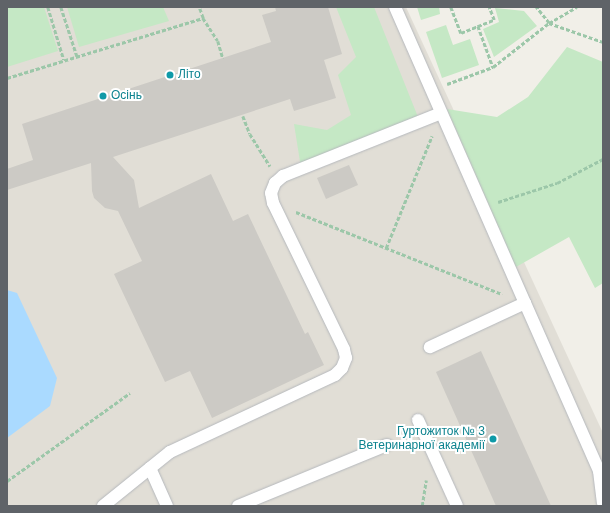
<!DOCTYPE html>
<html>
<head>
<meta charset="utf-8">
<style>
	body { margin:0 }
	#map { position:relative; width:610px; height:513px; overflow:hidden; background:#f1efe8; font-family:Helvetica,sans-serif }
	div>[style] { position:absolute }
	.education>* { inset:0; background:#e1ded6 }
	.green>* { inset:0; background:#c5e8c5 }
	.water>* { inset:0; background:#aadaff }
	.building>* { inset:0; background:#cccac5 }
	.path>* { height:2.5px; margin-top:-1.25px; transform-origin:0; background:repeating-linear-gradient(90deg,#9cc7a9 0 4px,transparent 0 6px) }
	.roads { filter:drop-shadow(0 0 1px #b5b8bc) drop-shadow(0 0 1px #b5b8bc) }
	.lane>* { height:12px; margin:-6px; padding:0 6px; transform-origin:6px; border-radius:6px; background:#fff }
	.dots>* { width:11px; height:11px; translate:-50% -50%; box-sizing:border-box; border:2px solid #fff; border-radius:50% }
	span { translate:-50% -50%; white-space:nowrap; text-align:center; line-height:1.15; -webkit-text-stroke:4px #fff; paint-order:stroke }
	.culture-label { font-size:12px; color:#0d838f }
	.left { translate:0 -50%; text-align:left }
	.right { translate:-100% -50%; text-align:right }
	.frame { position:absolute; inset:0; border:8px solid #5f6368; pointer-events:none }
</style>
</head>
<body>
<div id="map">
	<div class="education">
		<i style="clip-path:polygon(7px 7px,406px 7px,603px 433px,603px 506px,7px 506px)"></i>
	</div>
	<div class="green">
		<i style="clip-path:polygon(7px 7px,44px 7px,58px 51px,7px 67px)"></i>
		<i style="clip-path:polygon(67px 7px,163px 7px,169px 21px,79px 47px)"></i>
		<i style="clip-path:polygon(336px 7px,374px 7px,418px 117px,301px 168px,294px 124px,327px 130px,351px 115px,338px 75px,356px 57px)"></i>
		<i style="clip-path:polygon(417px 7px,439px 7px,440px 14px,421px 20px)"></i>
		<i style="clip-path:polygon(495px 8px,524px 11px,537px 26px,494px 57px,483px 29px,499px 22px)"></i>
		<i style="clip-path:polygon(446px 25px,453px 45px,470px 39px,479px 65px,442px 78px,426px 32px)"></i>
		<i style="clip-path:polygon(567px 47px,603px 62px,603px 283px,595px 288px,569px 237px,516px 267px,447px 109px,497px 117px,528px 97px)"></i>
	</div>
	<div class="water">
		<i style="clip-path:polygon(7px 290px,17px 293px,57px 378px,50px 406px,7px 438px)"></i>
	</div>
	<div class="building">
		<i style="clip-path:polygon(275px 7px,328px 7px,342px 54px,324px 60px,336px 98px,294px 111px,290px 99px,113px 157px,134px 180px,139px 208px,211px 174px,233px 221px,248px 214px,305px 334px,308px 332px,324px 365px,212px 418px,190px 371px,165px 382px,114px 274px,142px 261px,118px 211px,105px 208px,94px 198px,92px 191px,91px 163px,7px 190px,7px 169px,33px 160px,22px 124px,271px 42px,262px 15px,276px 11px)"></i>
		<i style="clip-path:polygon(349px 165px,358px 185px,326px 199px,317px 178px)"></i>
		<i style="clip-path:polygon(481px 351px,551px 506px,496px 506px,436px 372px)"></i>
	</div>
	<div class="path">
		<i style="left:48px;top:7px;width:55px;rotate:73.2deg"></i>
		<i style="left:61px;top:7px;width:52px;rotate:71.9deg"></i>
		<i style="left:451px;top:7px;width:28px;rotate:69deg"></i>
		<i style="left:461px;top:33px;width:35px;rotate:-22deg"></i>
		<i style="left:494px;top:20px;width:14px;rotate:-111deg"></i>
		<i style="left:203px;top:18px;width:27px;rotate:57deg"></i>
		<i style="left:218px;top:41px;width:18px;rotate:74deg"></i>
		<i style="left:549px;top:23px;width:57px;rotate:19.4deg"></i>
		<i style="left:549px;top:23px;width:32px;rotate:-30deg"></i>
		<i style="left:478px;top:26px;width:44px;rotate:69.9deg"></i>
		<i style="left:7px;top:78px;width:205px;rotate:-17deg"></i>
		<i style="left:203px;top:18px;width:12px;rotate:-110deg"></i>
		<i style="left:447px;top:84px;width:49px;rotate:-20.3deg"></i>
		<i style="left:493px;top:67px;width:71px;rotate:-38.2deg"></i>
		<i style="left:549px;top:23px;width:21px;rotate:-129deg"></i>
		<i style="left:243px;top:116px;width:19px;rotate:69deg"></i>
		<i style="left:250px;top:134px;width:38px;rotate:58deg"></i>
		<i style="left:498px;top:202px;width:62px;rotate:-17.9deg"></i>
		<i style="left:557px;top:183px;width:52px;rotate:-27.6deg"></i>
		<i style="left:296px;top:212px;width:222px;rotate:21.7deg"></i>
		<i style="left:386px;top:248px;width:121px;rotate:-67.7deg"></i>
		<i style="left:7px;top:481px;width:151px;rotate:-35.6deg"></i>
		<i style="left:422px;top:506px;width:26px;rotate:-81deg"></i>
	</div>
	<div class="roads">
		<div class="lane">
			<i style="left:395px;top:7px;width:323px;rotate:66.3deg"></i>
			<i style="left:525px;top:303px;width:105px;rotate:155.1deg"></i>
			<i style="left:525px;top:303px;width:184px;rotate:66.2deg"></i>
			<i style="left:599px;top:471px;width:32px;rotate:83deg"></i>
			<i style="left:418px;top:420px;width:94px;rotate:65.6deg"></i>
			<i style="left:150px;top:468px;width:42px;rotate:65.9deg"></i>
			<i style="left:103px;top:506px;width:86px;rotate:-38.9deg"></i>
			<i style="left:170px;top:452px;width:182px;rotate:-25deg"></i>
			<i style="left:335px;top:375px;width:10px;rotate:-45deg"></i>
			<i style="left:342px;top:368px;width:11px;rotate:-68deg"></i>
			<i style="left:346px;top:358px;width:9px;rotate:-103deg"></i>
			<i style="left:344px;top:349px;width:162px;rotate:-115.9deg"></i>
			<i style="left:273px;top:203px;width:10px;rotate:-101deg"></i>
			<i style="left:271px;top:193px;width:11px;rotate:-68deg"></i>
			<i style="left:275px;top:183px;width:11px;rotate:-41deg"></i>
			<i style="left:283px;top:176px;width:170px;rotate:-21.7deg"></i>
			<i style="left:238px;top:506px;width:161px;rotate:-22.3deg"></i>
		</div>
	</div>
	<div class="dots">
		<i style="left:170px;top:75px;background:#0f9aa8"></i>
		<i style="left:103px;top:96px;background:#0f9aa8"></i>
		<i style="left:493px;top:439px;background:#0f9aa8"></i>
	</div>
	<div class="culture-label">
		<span class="left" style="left:178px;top:75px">Літо</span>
		<span class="left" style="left:111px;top:96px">Осінь</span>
		<span class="right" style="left:485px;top:439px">Гуртожиток № 3<br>Ветеринарної академії</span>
	</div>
	<div class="frame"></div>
</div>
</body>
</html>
